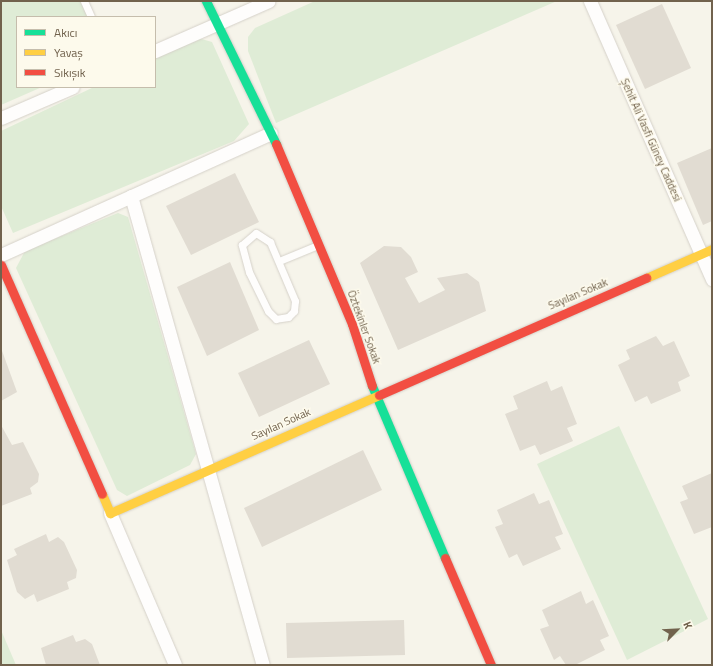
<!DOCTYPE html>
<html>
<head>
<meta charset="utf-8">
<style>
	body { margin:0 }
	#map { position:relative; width:713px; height:666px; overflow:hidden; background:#f6f4ea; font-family:"Titillium Web",sans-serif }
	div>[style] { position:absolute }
	.green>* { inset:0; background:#dfecd6 }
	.building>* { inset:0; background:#e1dcd2 }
	.roads { filter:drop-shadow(0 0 1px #d5d1c9) drop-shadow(0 0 1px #d5d1c9) }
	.lane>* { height:7px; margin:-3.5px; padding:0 3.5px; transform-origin:3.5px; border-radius:3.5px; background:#fefdfc }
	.street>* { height:13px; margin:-6.5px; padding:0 6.5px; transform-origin:6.5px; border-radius:6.5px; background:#fefdfc }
	.fast>* { height:9px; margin:-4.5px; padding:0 4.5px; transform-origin:4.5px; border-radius:4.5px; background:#16e098 }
	.slow>* { height:9px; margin:-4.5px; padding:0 4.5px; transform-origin:4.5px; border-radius:4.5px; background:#ffcf43 }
	.jam>* { height:9px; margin:-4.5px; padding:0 4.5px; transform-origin:4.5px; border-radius:4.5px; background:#f24e42 }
	span { translate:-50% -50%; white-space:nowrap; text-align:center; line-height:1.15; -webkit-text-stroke:3px #fdfaec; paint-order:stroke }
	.street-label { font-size:11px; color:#71624d }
	.frame { position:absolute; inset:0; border:2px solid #71624d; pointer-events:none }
	.legend { position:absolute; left:16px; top:16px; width:140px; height:72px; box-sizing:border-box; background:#fdfaec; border:1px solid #c5bdac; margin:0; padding:5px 7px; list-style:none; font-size:12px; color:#71624d }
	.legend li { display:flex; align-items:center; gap:8px; height:20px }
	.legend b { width:20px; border:1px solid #c5bdac }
	.north { position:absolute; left:657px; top:610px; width:40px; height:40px; -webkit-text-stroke:3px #fdfaec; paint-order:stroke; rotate:66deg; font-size:11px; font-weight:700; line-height:16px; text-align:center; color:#71624d }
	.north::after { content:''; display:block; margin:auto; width:14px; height:18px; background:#71624d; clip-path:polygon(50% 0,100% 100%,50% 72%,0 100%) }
</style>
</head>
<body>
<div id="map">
	<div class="green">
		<i style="clip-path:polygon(1px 1px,83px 1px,90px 17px,17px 17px,17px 87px,42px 87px,1px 105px)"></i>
		<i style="clip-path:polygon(315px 1px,557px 1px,276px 123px,248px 51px,248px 37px,255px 28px)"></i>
		<i style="clip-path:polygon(198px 38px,212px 42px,249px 124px,234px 141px,13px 233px,1px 206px,1px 131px,94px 87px,155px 87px,155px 58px)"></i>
		<i style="clip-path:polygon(118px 213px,128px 217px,196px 454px,190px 465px,127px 496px,117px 490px,16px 268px,25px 251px)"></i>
		<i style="clip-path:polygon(619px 426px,708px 619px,627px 660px,537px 464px)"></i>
		<i style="clip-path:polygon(1px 630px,16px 665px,1px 665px)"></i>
	</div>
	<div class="building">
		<i style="clip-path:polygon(662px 4px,691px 68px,645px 89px,616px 25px)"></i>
		<i style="clip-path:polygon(712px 148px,712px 221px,703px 225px,677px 163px)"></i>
		<i style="clip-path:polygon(235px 173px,259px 222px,191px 255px,166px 206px)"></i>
		<i style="clip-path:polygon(384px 246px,401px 247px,411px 257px,418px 272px,405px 278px,419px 303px,445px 290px,437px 278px,467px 273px,479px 282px,486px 311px,398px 350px,360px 263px)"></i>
		<i style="clip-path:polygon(230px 262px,259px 330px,207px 356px,177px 287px)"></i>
		<i style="clip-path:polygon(656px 336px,663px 346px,674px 341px,690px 376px,678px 382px,681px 391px,651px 404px,647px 396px,635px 402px,618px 365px,630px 359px,626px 350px)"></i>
		<i style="clip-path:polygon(309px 340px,330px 384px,259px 417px,238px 373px)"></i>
		<i style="clip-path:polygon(1px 348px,17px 392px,1px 401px)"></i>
		<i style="clip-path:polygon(547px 381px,551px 391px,562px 386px,577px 424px,567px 428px,573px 441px,540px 455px,535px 445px,520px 451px,505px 414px,518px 409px,513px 396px)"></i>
		<i style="clip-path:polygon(1px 425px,12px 445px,23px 442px,39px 474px,38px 482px,30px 488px,32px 494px,1px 506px)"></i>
		<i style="clip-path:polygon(363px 450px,382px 490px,262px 547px,244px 508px)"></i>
		<i style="clip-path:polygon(712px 473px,712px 527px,694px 534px,680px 502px,688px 499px,682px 486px)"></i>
		<i style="clip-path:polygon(534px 493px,539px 504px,549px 500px,563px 534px,555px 537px,561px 549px,523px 566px,517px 554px,509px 558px,495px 527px,503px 524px,497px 510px)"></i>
		<i style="clip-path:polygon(46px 534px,49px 542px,58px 537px,64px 542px,77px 570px,76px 578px,67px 582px,69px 589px,37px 602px,34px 594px,25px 599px,17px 592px,7px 560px,17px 555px,14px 549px)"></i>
		<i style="clip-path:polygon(581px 591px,586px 604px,593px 600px,609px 636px,600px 640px,605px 650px,575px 665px,566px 665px,560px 656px,554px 660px,540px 629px,549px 626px,542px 610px)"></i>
		<i style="clip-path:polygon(404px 620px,405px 655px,287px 658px,286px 623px)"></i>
		<i style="clip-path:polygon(73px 635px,76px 642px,85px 639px,92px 644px,100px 665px,46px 665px,41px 648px)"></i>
	</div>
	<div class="roads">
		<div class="lane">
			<i style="left:84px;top:1px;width:17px;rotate:66deg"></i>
			<i style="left:256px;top:233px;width:17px;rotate:33deg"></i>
			<i style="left:270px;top:242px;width:64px;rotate:67deg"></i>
			<i style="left:295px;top:301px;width:10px;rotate:96deg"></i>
			<i style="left:294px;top:311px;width:8px;rotate:135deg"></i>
			<i style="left:288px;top:317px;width:12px;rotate:171deg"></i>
			<i style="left:276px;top:319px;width:11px;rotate:-135deg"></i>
			<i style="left:268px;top:311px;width:43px;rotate:-116deg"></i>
			<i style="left:249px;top:272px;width:28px;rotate:-105deg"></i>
			<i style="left:242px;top:245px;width:18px;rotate:-41deg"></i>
			<i style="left:279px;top:261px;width:42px;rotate:-22.3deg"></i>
		</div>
		<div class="street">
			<i style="left:590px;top:1px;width:304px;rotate:66.3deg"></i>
			<i style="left:155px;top:51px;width:124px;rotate:-23.7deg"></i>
			<i style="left:1px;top:118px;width:78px;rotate:-23.3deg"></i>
			<i style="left:131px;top:196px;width:487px;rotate:74.3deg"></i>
			<i style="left:1px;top:255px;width:296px;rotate:-24.3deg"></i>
			<i style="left:110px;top:513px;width:165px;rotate:66.8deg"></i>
		</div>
		<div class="fast">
			<i style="left:206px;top:1px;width:159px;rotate:63.9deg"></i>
			<i style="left:372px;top:386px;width:187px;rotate:67deg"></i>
		</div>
		<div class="slow">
			<i style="left:646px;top:278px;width:72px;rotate:-23.7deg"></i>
			<i style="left:102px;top:494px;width:21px;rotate:67deg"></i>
			<i style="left:110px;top:513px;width:294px;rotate:-23.7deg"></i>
		</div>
		<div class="jam">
			<i style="left:276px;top:144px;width:195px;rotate:67.1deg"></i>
			<i style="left:352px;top:324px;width:65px;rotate:72.1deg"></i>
			<i style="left:1px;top:265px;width:250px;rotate:66.2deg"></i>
			<i style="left:379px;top:395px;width:292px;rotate:-23.7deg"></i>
			<i style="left:445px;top:558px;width:116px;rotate:66.7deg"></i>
		</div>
	</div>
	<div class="street-label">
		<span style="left:651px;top:140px;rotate:66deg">Şehit Ali Vasfi Güney Caddesi</span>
		<span style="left:578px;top:294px;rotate:-23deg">Sayılan Sokak</span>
		<span style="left:364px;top:327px;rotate:70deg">Öztekinler Sokak</span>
		<span style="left:281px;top:424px;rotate:-24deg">Sayılan Sokak</span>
	</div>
	<div class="frame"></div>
	<ul class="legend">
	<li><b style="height:5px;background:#16e098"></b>Akıcı</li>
	<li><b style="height:5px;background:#ffcf43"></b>Yavaş</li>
	<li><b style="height:5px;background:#f24e42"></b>Sıkışık</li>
	</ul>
	<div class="north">K</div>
</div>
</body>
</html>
